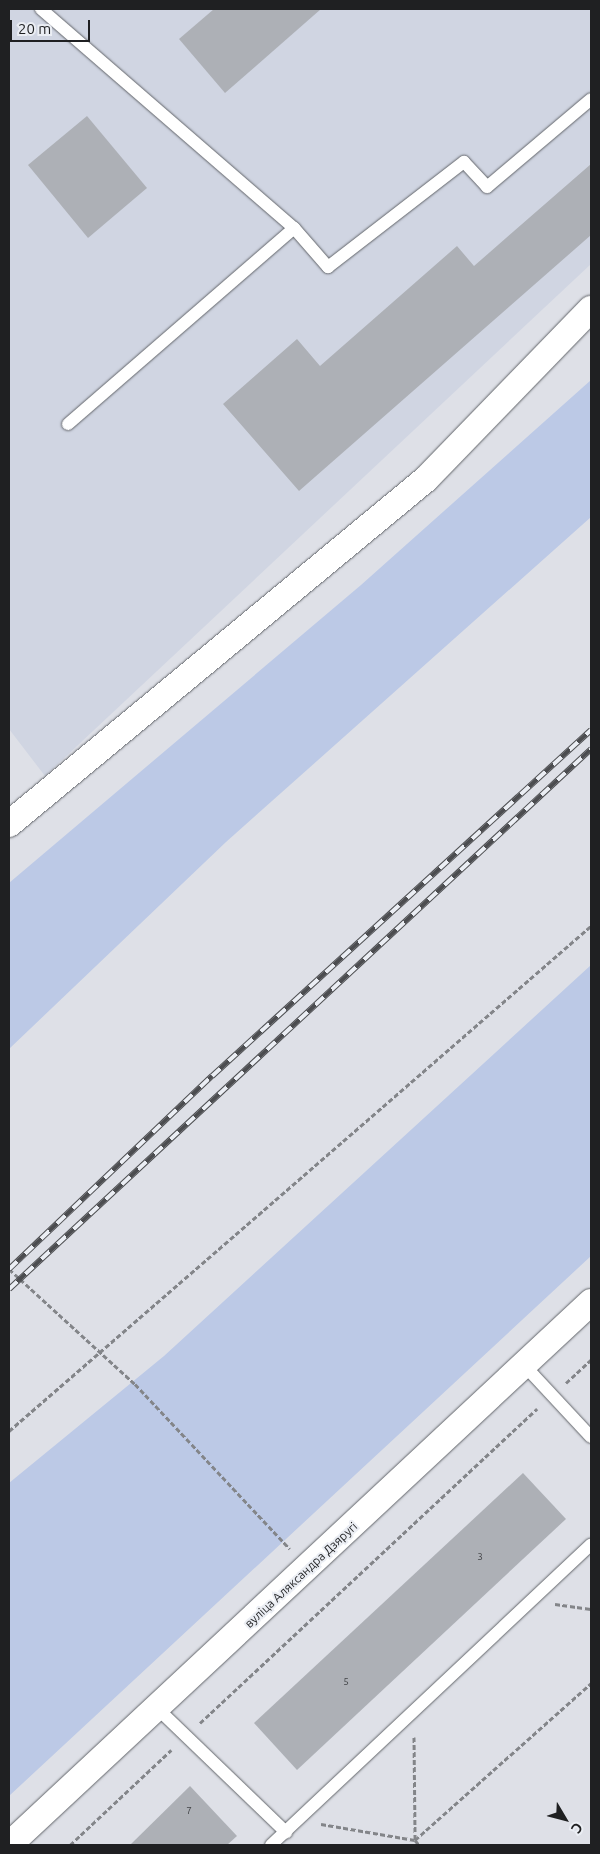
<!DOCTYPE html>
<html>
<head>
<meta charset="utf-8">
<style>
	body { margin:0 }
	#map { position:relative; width:600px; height:1854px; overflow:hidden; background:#dee0e7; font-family:Ubuntu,sans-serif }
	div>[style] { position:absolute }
	.built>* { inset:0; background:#d0d5e2 }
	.green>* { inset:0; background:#bcc9e6 }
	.building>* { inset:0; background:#adb0b6 }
	.path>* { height:3px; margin-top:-1.5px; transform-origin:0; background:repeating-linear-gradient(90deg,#838589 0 5px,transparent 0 7.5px) }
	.roads { filter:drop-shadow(0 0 1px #62656a) drop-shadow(0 0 1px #62656a) }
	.service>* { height:12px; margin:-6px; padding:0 6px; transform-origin:6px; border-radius:6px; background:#fff }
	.minor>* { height:26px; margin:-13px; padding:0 13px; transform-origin:13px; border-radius:13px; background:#fff }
	.rail>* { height:5.5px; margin-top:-2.75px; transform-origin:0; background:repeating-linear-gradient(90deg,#ebeef4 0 11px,#4c4d50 0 22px); box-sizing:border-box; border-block:1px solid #4c4d50 }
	span { translate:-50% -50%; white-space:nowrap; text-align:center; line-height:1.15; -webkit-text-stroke:4px #ebeef4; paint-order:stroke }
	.number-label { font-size:10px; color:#424447 }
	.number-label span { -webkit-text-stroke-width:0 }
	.street-label { font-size:12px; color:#1f2022 }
	.frame { position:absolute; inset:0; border:10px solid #1f2022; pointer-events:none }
	.north { position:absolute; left:540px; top:1794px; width:50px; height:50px; -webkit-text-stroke:4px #ebeef4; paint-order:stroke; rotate:127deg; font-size:14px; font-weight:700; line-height:20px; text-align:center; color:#1f2022 }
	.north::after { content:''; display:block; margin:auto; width:18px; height:22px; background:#1f2022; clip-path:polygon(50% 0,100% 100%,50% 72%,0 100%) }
	.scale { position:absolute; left:10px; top:20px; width:80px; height:22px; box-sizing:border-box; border:2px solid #1f2022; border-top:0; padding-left:6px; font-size:15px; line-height:18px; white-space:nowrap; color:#1f2022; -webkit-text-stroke:4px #ebeef4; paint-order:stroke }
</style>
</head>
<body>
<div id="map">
	<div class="built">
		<i style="clip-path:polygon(9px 9px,591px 9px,591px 264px,45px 776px,9px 729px)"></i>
	</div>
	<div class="green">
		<i style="clip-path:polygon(591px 380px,591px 517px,226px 842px,9px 1049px,9px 883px,361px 585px)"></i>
		<i style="clip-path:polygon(591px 965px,591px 1256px,9px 1796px,9px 1483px,164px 1356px)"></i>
	</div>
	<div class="building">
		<i style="clip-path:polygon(214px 9px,321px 9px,225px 93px,179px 39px)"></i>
		<i style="clip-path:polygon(87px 116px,147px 188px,88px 238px,28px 165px)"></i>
		<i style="clip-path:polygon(591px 164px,591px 235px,299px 491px,223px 404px,297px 339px,320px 366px,457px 246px,474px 266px)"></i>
		<i style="clip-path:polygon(523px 1473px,566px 1519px,297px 1770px,254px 1723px)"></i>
		<i style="clip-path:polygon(190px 1786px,237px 1836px,227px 1845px,130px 1845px)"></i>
	</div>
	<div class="path">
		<i style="left:9px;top:1269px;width:171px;rotate:42.4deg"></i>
		<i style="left:135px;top:1384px;width:226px;rotate:46.8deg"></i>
		<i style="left:566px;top:1383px;width:34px;rotate:-43deg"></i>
		<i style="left:9px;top:1431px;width:771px;rotate:-40.95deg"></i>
		<i style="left:555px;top:1604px;width:36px;rotate:8deg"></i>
		<i style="left:200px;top:1723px;width:461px;rotate:-43deg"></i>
		<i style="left:414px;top:1737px;width:103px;rotate:89.4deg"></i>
		<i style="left:415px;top:1840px;width:6px;rotate:51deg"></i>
		<i style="left:321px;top:1824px;width:95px;rotate:9.7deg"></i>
		<i style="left:415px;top:1840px;width:236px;rotate:-41.7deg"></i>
		<i style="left:70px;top:1845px;width:139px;rotate:-43.2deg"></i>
	</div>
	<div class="roads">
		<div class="service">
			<i style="left:41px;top:9px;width:335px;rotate:40.9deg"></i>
			<i style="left:294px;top:228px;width:52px;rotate:48.9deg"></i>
			<i style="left:328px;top:267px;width:172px;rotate:-37.7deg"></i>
			<i style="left:464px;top:162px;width:34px;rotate:47deg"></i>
			<i style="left:487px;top:187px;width:136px;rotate:-40.2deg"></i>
			<i style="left:68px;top:424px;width:299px;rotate:-40.9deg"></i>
			<i style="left:524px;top:1365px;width:98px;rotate:47.1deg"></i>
			<i style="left:158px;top:1709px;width:178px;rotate:43.9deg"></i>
			<i style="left:271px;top:1845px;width:439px;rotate:-43.2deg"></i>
		</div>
		<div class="minor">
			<i style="left:9px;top:824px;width:541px;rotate:-39.6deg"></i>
			<i style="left:426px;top:479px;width:237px;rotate:-45.9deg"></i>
			<i style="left:9px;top:1845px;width:796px;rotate:-43.01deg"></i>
		</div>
	</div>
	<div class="rail">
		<i style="left:9px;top:1269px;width:280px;rotate:-43.6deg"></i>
		<i style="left:212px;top:1076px;width:513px;rotate:-42.39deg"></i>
		<i style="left:9px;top:1289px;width:794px;rotate:-42.86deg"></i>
	</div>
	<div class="number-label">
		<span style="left:480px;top:1557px">3</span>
		<span style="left:346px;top:1682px">5</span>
		<span style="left:189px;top:1811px">7</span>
	</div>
	<div class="street-label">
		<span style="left:301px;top:1575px;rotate:-43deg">вуліца Аляксандра Дзяругі</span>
	</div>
	<div class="frame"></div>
	<div class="north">С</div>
	<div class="scale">20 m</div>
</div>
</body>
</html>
